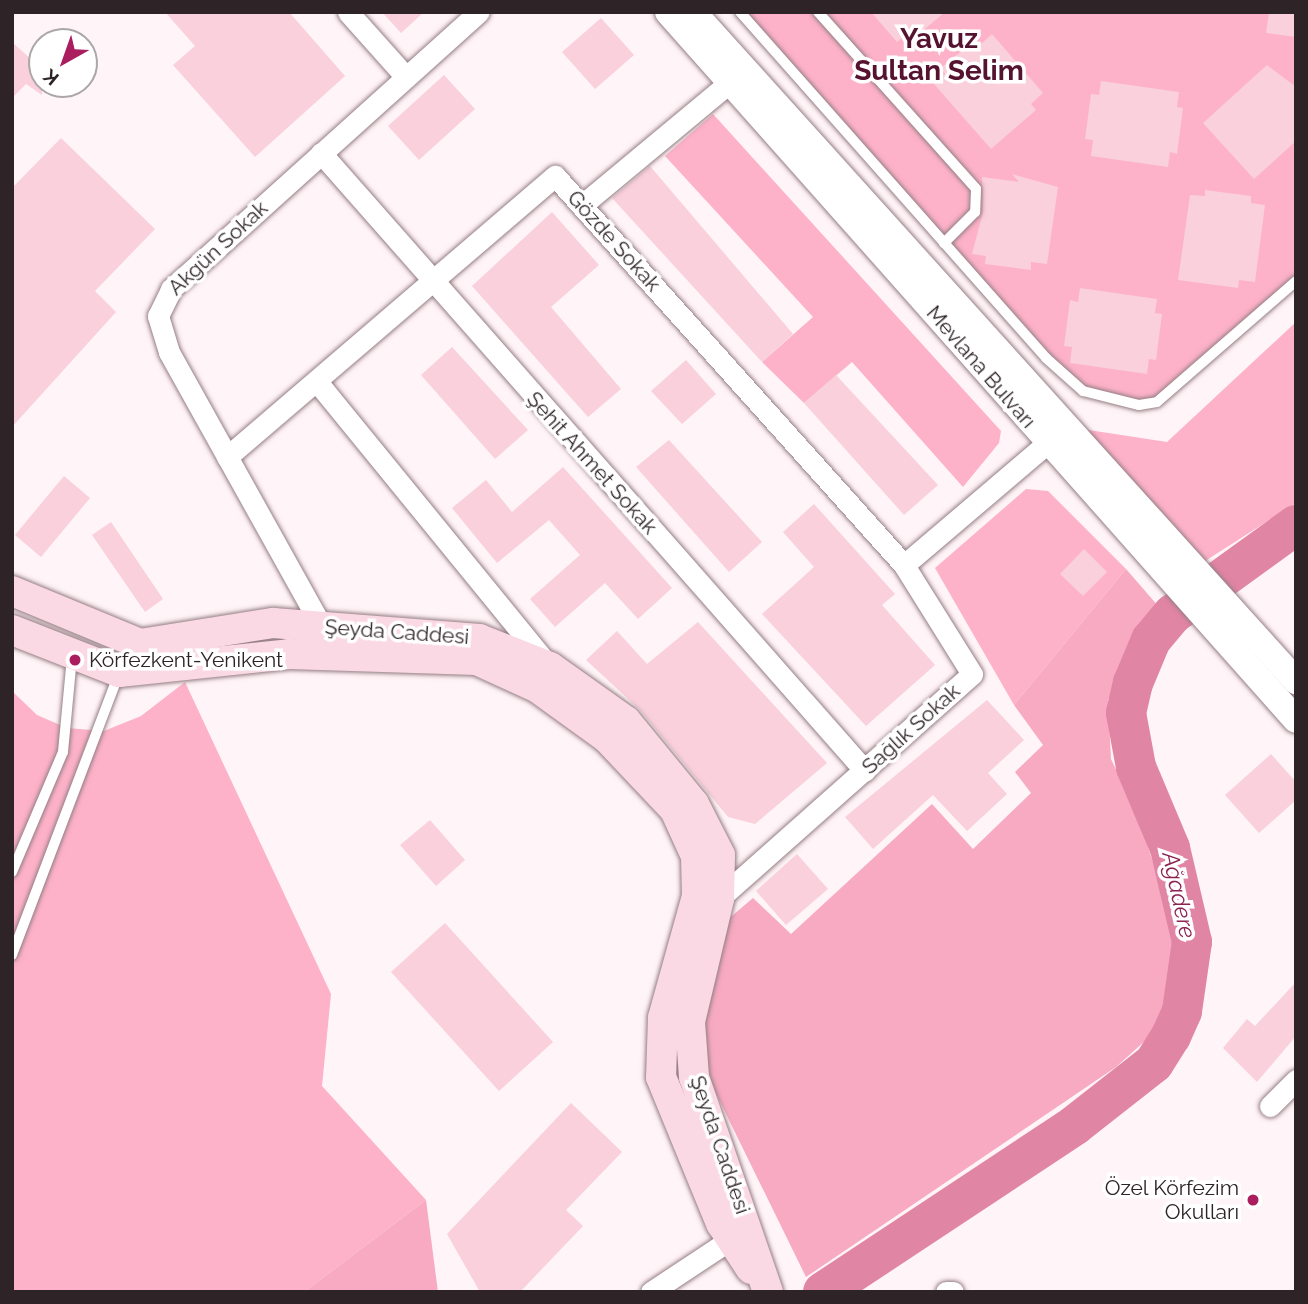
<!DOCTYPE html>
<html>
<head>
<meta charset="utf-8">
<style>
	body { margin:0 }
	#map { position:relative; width:1308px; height:1304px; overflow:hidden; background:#fff4f7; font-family:Raleway,sans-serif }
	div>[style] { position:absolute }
	.green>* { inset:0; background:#fdb2c9 }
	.forest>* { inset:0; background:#f7aac2 }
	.river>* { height:40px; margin:-20px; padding:0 20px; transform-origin:20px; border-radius:20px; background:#e185a4 }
	.building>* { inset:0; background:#f9d0dc }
	.roads { filter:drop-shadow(0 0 2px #957e84) drop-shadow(0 0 2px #957e84) }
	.service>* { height:10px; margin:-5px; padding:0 5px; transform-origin:5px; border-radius:5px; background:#fff }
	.minor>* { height:21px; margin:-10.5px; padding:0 10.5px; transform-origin:10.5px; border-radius:10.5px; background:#fff }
	.tertiary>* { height:26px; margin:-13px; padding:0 13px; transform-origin:13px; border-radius:13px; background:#fff }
	.secondary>* { height:30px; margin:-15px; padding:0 15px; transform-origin:15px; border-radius:15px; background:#fad9e4 }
	.dots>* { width:19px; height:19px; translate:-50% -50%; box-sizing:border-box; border:4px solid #fff; border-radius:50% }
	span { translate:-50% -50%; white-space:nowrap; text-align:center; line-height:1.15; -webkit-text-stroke:7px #fff; paint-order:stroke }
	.street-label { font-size:21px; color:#2e2427 }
	.poi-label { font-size:21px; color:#2e2427 }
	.left { translate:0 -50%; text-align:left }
	.right { translate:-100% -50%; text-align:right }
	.water-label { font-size:23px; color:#8d2150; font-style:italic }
	.district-label { font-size:28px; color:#55132f; font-weight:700 }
	.frame { position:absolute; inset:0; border:14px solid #2e2427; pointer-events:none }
	.north { position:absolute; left:28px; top:28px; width:70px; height:70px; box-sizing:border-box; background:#fff; border:2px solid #aba7a9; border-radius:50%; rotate:220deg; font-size:19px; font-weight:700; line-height:28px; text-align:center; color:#2e2427 }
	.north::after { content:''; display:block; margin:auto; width:24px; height:32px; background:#aa1d5e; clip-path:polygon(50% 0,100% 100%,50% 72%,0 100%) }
</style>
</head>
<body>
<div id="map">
	<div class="green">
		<i style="clip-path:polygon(740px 12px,1296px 12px,1296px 281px,1157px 402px,1104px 400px,1062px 375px)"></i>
		<i style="clip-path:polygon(713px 114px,1001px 431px,999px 443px,963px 487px,852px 362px,804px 403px,762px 362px,813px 317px,665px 156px)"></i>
		<i style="clip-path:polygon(1296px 322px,1296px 503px,1202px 563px,1082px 429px,1167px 442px)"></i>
		<i style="clip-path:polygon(1026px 489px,1048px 491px,1126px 569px,1014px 705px,935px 568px)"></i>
		<i style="clip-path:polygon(185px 682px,331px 994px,322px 1086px,426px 1200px,304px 1292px,12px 1292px,12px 691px,37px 715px,67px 728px,104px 731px,141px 716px)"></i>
	</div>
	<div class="forest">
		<i style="clip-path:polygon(1126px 569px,1159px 607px,1108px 700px,1111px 759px,1139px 818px,1172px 923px,1172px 985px,1156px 1031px,1116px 1067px,806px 1277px,702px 1065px,700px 1029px,720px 926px,753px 898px,791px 934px,932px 804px,973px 849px,1031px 793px,1015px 772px,1043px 745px,1014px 705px)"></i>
		<i style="clip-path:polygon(426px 1200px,438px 1292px,304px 1292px)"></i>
	</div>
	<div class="river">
		<i style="left:823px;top:1292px;width:302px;rotate:-33.5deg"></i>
		<i style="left:1075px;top:1125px;width:100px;rotate:-38.1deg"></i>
		<i style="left:1154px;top:1063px;width:32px;rotate:-58deg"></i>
		<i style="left:1171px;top:1036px;width:27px;rotate:-66deg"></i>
		<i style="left:1182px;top:1011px;width:70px;rotate:-81.8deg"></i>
		<i style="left:1192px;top:942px;width:97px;rotate:-103.2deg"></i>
		<i style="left:1170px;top:848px;width:88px;rotate:-112.8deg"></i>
		<i style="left:1136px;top:767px;width:55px;rotate:-100.5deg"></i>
		<i style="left:1126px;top:713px;width:31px;rotate:-77deg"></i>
		<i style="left:1133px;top:683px;width:47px;rotate:-67.3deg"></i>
		<i style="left:1151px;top:640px;width:34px;rotate:-50deg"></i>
		<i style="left:1173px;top:614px;width:152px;rotate:-35.9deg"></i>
	</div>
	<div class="building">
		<i style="clip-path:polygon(165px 12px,289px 12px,345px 76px,255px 157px,173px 65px,195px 46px)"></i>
		<i style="clip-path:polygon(382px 12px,424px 12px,401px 33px)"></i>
		<i style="clip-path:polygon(871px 12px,945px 12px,913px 39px,908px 33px,897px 42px)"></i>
		<i style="clip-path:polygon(1269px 12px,1296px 12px,1296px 37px,1266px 33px)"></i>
		<i style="clip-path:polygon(601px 18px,634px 55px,595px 89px,562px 52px)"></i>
		<i style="clip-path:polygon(992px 34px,1043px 93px,1031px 104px,1036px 110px,991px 149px,934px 84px,945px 74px,941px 68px,976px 39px,981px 44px)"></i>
		<i style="clip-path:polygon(12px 42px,42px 69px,42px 95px,26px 84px,12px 98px)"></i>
		<i style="clip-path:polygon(1267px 65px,1296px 87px,1296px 141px,1254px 179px,1203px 123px)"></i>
		<i style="clip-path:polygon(444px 75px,475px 109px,419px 160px,388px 126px)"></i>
		<i style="clip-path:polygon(1101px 81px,1179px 92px,1177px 107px,1183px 108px,1177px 154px,1170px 152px,1168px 167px,1091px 156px,1093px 140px,1085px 139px,1091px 94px,1099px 95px)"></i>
		<i style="clip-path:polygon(61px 138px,155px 229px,95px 291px,116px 312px,12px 427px,12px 188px)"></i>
		<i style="clip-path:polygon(650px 166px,793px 334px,762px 362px,612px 198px)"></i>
		<i style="clip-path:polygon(1012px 174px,1058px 187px,1047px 264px,1031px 262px,1031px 270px,985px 264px,986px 256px,972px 254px,983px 212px,982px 177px,1019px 182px)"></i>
		<i style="clip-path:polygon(1205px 190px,1251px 196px,1251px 203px,1265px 205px,1255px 282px,1239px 280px,1238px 288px,1178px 280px,1190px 195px,1205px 196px)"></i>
		<i style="clip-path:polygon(552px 212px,599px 265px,551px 307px,621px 389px,588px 417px,472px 286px)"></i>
		<i style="clip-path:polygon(1080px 288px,1157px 299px,1155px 313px,1162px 314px,1156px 360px,1149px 359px,1147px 374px,1070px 363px,1072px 347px,1064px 346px,1070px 300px,1078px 302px)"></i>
		<i style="clip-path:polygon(452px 347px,528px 430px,495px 459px,421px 375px)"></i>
		<i style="clip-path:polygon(686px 360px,716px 394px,682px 424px,651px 391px)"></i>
		<i style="clip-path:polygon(836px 375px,938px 485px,904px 515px,804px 403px)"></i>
		<i style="clip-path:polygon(669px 440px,762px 542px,729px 572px,636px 467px)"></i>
		<i style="clip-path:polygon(563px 467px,672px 588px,638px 619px,605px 583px,555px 627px,530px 599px,580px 555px,549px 520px,497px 563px,452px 508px,486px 480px,512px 512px)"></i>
		<i style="clip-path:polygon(64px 476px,90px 498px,41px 557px,15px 535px)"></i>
		<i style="clip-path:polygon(814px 504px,895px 594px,882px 605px,935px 665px,866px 726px,762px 614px,814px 567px,783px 532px)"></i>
		<i style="clip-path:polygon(111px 522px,163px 599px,145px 612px,92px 535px)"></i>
		<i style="clip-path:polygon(1084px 549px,1107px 572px,1083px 596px,1060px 574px)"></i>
		<i style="clip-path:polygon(698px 622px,827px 763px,755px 824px,728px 817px,640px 710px,586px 660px,617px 631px,647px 664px)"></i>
		<i style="clip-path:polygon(987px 700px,1024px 740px,988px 773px,1007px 794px,967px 831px,933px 795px,873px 849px,845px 817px)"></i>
		<i style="clip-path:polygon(1271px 754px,1296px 782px,1296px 800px,1259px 833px,1225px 795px)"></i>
		<i style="clip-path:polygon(430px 820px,465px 860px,436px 886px,400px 845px)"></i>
		<i style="clip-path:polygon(797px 854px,828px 889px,786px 925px,756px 891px)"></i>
		<i style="clip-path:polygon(445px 923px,553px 1042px,499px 1091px,391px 972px)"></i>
		<i style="clip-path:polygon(1296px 982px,1296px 1036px,1257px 1082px,1223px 1048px,1247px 1019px,1255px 1026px)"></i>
		<i style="clip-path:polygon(571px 1103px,622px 1152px,566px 1210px,583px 1226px,520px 1292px,480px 1292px,447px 1234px)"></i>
	</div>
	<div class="roads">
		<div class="service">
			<i style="left:740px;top:12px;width:462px;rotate:48.5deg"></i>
			<i style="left:1046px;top:358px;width:50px;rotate:41.7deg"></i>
			<i style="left:1083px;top:391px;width:58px;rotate:14deg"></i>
			<i style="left:1139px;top:405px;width:18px;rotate:-9deg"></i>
			<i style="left:1157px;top:402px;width:184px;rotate:-41deg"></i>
			<i style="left:818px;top:12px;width:237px;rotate:48.2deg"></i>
			<i style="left:976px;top:189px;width:23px;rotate:92deg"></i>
			<i style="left:975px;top:212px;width:44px;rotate:135deg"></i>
			<i style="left:12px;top:872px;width:130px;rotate:-67deg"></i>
			<i style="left:63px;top:752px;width:95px;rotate:-84.6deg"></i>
			<i style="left:12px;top:955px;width:302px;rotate:-69.2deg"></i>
		</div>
		<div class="minor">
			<i style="left:348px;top:12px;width:86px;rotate:48.3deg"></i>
			<i style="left:321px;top:153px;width:823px;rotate:48.64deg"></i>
			<i style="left:582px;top:205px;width:208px;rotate:-39.7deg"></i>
			<i style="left:318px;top:383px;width:365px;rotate:50.8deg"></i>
			<i style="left:227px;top:457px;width:432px;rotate:-40.6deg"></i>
			<i style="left:555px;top:176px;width:523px;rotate:48.1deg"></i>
			<i style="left:327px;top:636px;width:325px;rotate:-119.1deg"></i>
			<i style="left:169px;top:352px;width:38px;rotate:-107deg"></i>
			<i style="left:158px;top:316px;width:30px;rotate:-64deg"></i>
			<i style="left:171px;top:289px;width:414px;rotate:-42deg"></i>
			<i style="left:713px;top:904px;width:346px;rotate:-41.6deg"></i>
			<i style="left:972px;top:674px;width:128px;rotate:-122deg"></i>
			<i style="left:904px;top:565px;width:204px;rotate:-40.4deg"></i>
			<i style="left:1270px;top:1106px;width:37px;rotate:-45deg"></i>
			<i style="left:651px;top:1292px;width:96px;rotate:-33.5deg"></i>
			<i style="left:731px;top:1239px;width:13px;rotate:-72deg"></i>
			<i style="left:946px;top:1292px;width:7px"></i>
		</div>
		<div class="tertiary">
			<i style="left:668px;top:12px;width:946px;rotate:48.43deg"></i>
			<i style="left:693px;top:12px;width:901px;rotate:47.97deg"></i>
		</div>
		<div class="secondary">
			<i style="left:12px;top:591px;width:139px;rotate:22.5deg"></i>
			<i style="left:140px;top:644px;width:135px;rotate:-9deg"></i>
			<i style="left:273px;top:623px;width:207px;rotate:4.4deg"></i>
			<i style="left:479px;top:639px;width:76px;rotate:21.5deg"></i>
			<i style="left:550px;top:667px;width:93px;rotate:35.4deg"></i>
			<i style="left:626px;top:721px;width:107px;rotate:50.7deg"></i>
			<i style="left:694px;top:804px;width:57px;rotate:63deg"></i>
			<i style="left:720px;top:855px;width:44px;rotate:91.3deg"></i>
			<i style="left:719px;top:899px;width:126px;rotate:103.3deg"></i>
			<i style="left:690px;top:1022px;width:55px;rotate:85.8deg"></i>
			<i style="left:694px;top:1077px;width:227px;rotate:71deg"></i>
			<i style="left:12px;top:630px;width:115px;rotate:21.4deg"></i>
			<i style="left:119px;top:672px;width:171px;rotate:-6deg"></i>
			<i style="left:289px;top:654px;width:188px;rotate:1.8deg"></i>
			<i style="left:477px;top:660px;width:67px;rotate:24.7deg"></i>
			<i style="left:538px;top:688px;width:85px;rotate:35.9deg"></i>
			<i style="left:607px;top:738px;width:99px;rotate:46.6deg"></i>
			<i style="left:675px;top:810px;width:51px;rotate:65.5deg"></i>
			<i style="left:696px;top:856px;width:40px;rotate:88.6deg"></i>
			<i style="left:697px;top:896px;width:127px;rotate:105.6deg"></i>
			<i style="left:663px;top:1018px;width:59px;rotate:91.9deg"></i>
			<i style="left:661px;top:1077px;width:158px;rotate:67.7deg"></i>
			<i style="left:721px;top:1223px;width:55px;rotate:56.9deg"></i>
		</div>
	</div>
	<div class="dots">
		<i style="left:75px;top:660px;background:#aa1d5e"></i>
		<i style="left:1253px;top:1200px;background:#aa1d5e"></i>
	</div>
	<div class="street-label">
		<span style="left:614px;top:241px;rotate:48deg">Gözde Sokak</span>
		<span style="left:218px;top:248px;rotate:-43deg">Akgün Sokak</span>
		<span style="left:981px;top:367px;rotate:49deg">Mevlana Bulvarı</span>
		<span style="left:592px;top:463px;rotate:48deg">Şehit Ahmet Sokak</span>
		<span style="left:397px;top:632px;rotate:4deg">Şeyda Caddesi</span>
		<span style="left:911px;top:729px;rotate:-42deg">Sağlık Sokak</span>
		<span style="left:720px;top:1145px;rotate:71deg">Şeyda Caddesi</span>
	</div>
	<div class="poi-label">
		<span class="left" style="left:89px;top:660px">Körfezkent-Yenikent</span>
		<span class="right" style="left:1239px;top:1200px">Özel Körfezim<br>Okulları</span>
	</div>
	<div class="water-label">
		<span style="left:1179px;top:895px;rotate:78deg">Ağadere</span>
	</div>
	<div class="district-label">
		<span style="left:939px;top:55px">Yavuz<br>Sultan Selim</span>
	</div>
	<div class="frame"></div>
	<div class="north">K</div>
</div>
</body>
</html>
